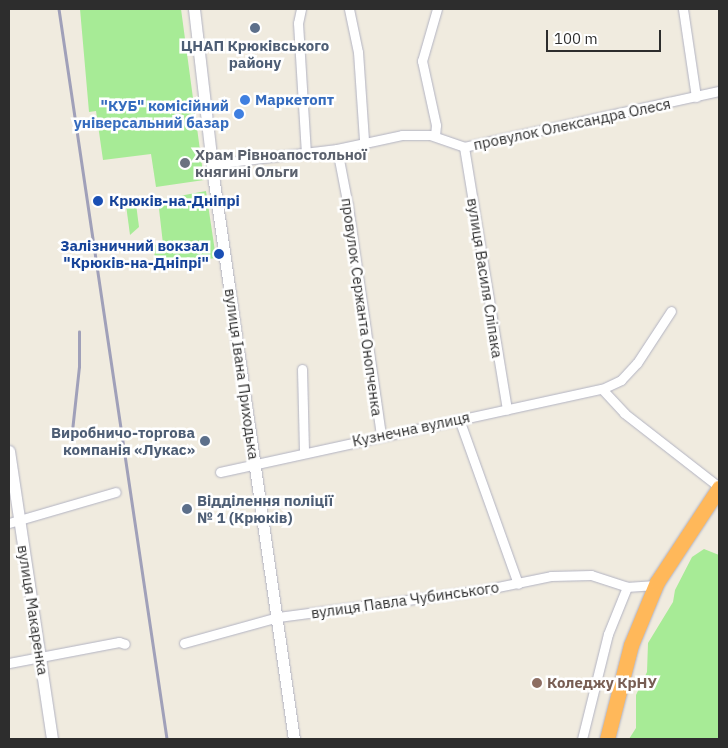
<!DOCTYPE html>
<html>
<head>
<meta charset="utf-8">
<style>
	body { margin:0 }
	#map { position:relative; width:728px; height:748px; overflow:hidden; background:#f0ebdf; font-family:"IBM Plex Sans",sans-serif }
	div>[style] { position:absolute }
	.green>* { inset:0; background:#a7eb96 }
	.roads { filter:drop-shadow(0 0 1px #b2b3c2) drop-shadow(0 0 1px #b2b3c2) }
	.street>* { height:9px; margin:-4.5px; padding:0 4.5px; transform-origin:4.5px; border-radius:4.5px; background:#fff }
	.secondary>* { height:11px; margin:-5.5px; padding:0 5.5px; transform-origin:5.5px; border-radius:5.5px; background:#fff }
	.highway>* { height:15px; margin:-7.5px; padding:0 7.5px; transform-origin:7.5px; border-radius:7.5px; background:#ffb85a }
	.rail>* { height:2.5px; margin:-1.25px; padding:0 1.25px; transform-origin:1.25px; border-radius:1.25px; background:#a0a0b9 }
	.dots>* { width:14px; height:14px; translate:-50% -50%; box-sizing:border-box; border:2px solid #fff; border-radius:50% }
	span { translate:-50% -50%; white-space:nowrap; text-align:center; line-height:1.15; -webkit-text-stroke:5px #fff; paint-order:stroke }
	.service-label { font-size:15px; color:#4e5e75; font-weight:700 }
	.right { translate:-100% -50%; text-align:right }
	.left { translate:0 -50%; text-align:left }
	.shop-label { font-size:15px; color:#366cbe; font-weight:700 }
	.street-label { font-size:15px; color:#2d2d2d }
	.worship-label { font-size:15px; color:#5b616d; font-weight:700 }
	.transit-label { font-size:15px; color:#164399; font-weight:700 }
	.education-label { font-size:15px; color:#785e54; font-weight:700 }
	.frame { position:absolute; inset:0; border:10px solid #2d2d2d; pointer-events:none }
	.scale { position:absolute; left:546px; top:30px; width:115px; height:22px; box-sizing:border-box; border:2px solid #2d2d2d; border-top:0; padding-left:6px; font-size:15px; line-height:18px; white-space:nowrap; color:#2d2d2d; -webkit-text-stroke:4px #fff; paint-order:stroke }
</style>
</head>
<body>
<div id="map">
	<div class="green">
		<i style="clip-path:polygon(80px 9px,181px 9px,204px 180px,156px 187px,151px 154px,103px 160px,96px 111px,89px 112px)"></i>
		<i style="clip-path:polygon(206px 191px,216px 258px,156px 265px,153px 245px,163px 244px,158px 200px)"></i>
		<i style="clip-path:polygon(136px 204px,139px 227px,130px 235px,126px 205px)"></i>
		<i style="clip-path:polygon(704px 549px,719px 555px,719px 739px,629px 739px,636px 728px,636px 695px,647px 672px,648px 643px,673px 602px,675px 590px,692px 557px)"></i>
	</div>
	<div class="roads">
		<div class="street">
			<i style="left:301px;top:9px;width:14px;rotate:102deg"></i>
			<i style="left:298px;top:23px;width:129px;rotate:86.5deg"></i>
			<i style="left:349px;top:9px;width:44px;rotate:78.2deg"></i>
			<i style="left:358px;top:52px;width:89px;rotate:86.1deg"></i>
			<i style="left:683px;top:9px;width:89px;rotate:81.6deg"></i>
			<i style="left:435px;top:136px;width:11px;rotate:-85deg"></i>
			<i style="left:436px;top:125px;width:66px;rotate:-102.3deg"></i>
			<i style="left:422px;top:61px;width:54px;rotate:-73.9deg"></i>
			<i style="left:464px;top:147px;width:266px;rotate:80.7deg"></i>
			<i style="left:337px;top:149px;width:58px;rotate:79.1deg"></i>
			<i style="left:348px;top:206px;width:232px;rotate:81.8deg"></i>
			<i style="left:212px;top:164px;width:126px;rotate:-6.8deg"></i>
			<i style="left:337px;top:149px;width:66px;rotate:-12.2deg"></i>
			<i style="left:402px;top:135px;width:28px"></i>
			<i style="left:430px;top:135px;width:36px;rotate:19deg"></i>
			<i style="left:464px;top:147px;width:261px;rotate:-12.4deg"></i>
			<i style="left:302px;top:369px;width:83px;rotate:88.6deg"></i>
			<i style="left:602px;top:389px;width:21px;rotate:-25deg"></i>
			<i style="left:621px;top:380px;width:23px;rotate:-47deg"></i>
			<i style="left:637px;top:363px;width:62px;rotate:-56.8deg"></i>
			<i style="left:459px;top:419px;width:175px;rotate:70.3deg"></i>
			<i style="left:220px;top:472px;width:391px;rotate:-12.3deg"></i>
			<i style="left:602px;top:389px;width:33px;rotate:47deg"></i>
			<i style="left:624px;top:413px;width:120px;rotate:37.9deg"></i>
			<i style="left:9px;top:523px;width:111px;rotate:-16.2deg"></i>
			<i style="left:627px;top:587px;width:28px;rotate:-4deg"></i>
			<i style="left:184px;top:643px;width:98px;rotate:-15.5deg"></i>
			<i style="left:278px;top:617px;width:207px;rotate:-7.5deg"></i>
			<i style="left:483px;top:590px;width:69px;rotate:-11.6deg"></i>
			<i style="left:551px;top:576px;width:40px;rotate:-1.4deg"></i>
			<i style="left:591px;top:575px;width:38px;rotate:18deg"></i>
			<i style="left:9px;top:663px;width:112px;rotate:-10.8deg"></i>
			<i style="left:119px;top:642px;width:6px;rotate:18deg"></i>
			<i style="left:582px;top:739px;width:108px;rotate:-76.1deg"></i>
			<i style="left:608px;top:634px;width:51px;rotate:-68deg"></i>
		</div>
		<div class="secondary">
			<i style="left:194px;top:9px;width:174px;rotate:83.4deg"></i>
			<i style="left:214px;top:182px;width:563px;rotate:81.83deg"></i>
			<i style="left:9px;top:451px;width:291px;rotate:81.5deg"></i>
		</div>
		<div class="highway">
			<i style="left:607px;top:739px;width:97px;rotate:-75.7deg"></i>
			<i style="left:631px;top:645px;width:68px;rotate:-67.6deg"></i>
			<i style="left:657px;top:582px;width:113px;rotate:-56.6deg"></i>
		</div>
	</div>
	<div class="rail">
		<i style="left:59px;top:9px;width:738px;rotate:81.58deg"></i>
		<i style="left:72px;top:431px;width:64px;rotate:-83.8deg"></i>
		<i style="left:79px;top:367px;width:35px;rotate:-90deg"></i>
	</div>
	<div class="dots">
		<i style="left:255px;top:28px;background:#5c6f8a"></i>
		<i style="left:245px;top:100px;background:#3f7fe0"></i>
		<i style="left:239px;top:114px;background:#3f7fe0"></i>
		<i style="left:185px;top:163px;background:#6b7280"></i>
		<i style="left:98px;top:201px;background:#1a4fb4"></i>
		<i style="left:219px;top:254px;background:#1a4fb4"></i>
		<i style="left:205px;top:441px;background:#5c6f8a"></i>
		<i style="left:187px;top:509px;background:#5c6f8a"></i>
		<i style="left:537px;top:683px;background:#8d6e63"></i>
	</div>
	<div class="service-label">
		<span style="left:255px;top:54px">ЦНАП Крюківського<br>району</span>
		<span class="right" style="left:195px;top:441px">Виробничо-торгова<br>компанія «Лукас»</span>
		<span class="left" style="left:197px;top:509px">Відділення поліції<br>№ 1 (Крюків)</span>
	</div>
	<div class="shop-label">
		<span class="left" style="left:255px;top:100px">Маркетопт</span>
		<span class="right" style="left:229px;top:114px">"КУБ" комісійний<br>універсальний базар</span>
	</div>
	<div class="street-label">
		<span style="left:572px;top:124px;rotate:-12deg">провулок Олександра Олеся</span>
		<span style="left:485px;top:278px;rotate:81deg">вулиця Василя Сліпака</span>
		<span style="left:362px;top:307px;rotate:82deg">провулок Сержанта Онопченка</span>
		<span style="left:242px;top:374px;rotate:82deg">вулиця Івана Приходька</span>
		<span style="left:411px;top:429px;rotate:-12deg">Кузнечна вулиця</span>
		<span style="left:405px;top:600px;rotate:-8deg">вулиця Павла Чубинського</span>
		<span style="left:33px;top:610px;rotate:81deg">вулиця Макаренка</span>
	</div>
	<div class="worship-label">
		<span class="left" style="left:195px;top:163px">Храм Рівноапостольної<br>княгині Ольги</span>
	</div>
	<div class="transit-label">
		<span class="left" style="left:109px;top:201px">Крюків-на-Дніпрі</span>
		<span class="right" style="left:209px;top:254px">Залізничний вокзал<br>"Крюкiв-на-Днiпрi"</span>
	</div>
	<div class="education-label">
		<span class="left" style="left:547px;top:683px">Коледжу КрНУ</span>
	</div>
	<div class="frame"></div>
	<div class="scale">100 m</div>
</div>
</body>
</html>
